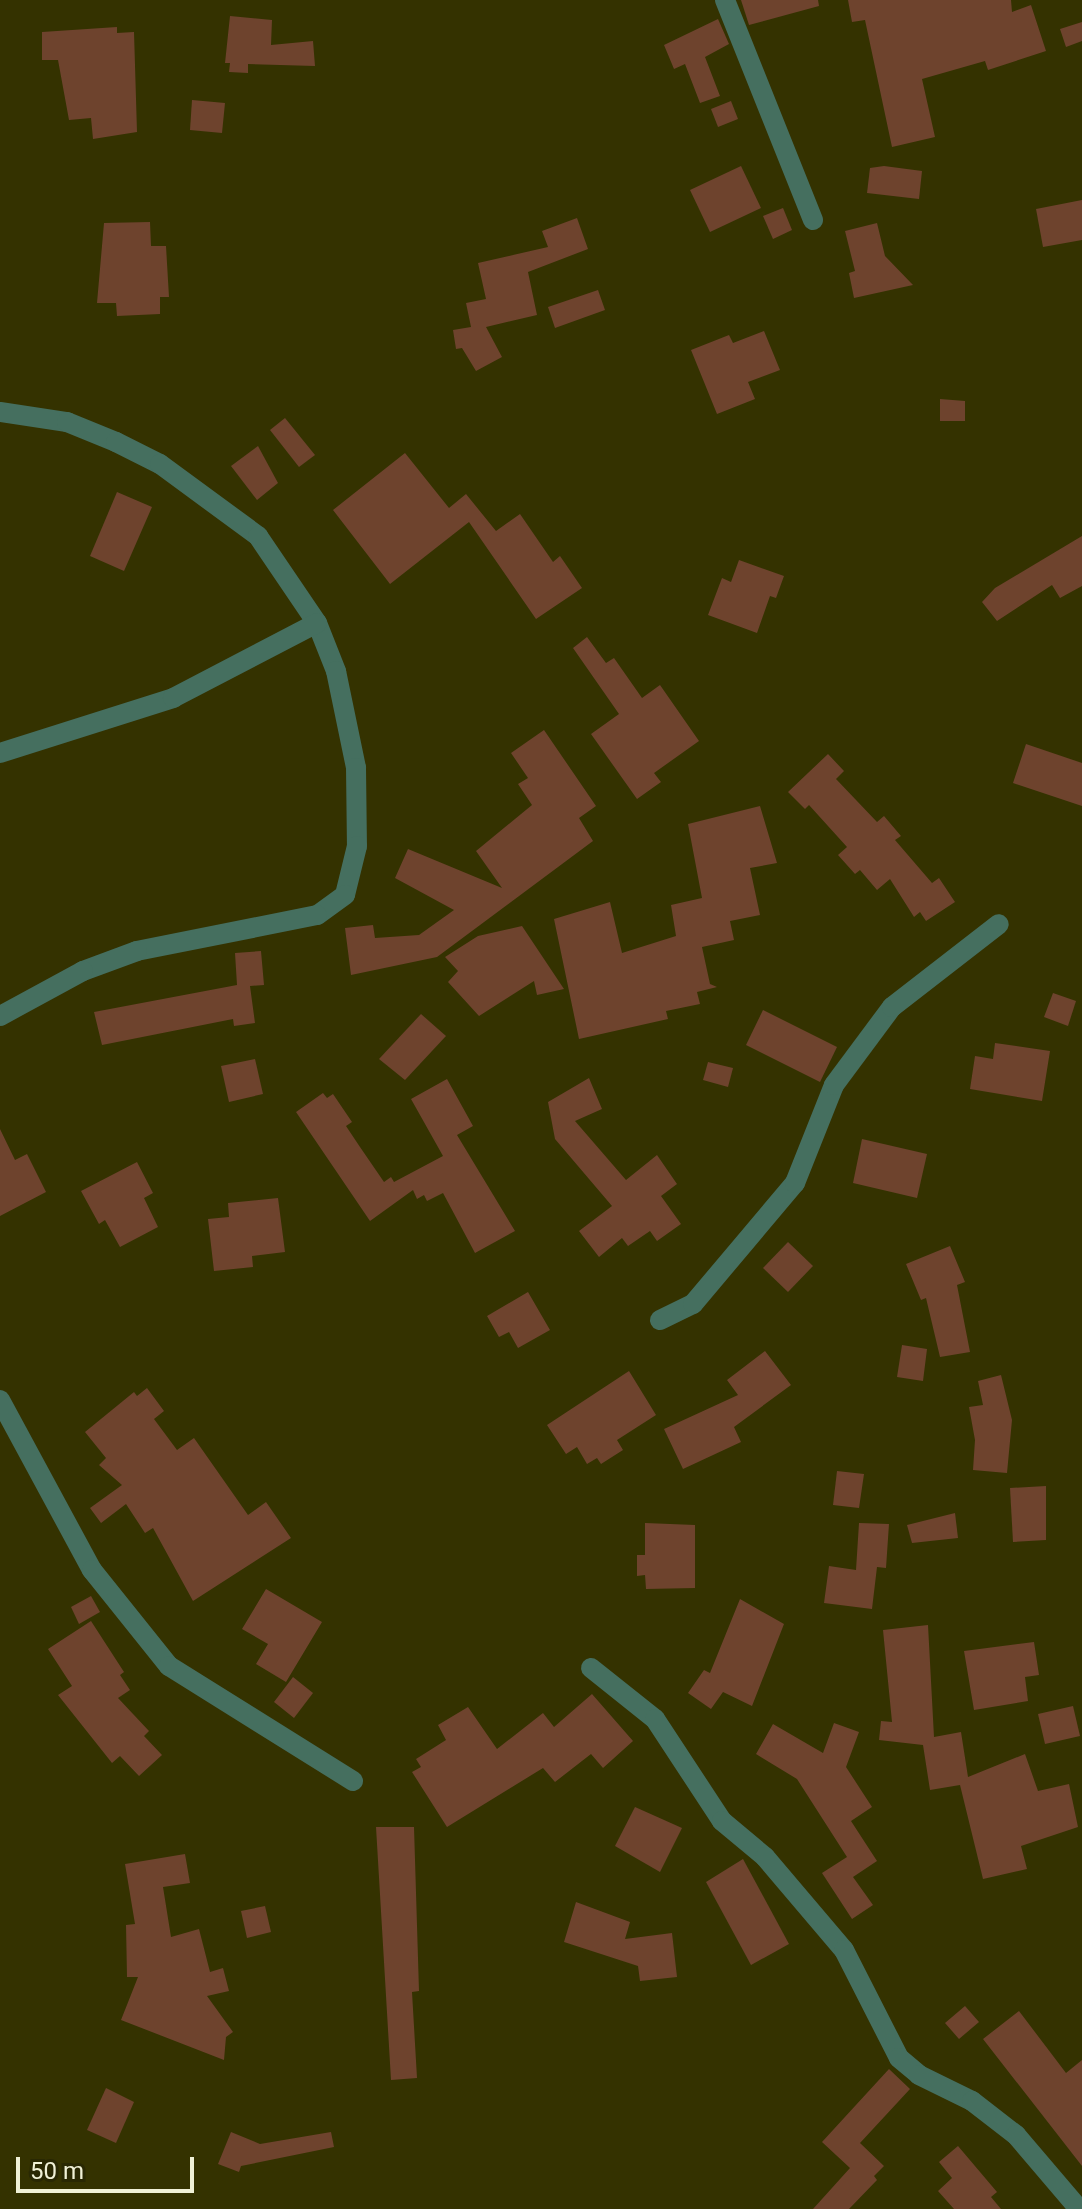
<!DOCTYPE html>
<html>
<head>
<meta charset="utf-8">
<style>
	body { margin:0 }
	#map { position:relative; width:1082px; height:2209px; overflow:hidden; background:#343200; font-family:Roboto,sans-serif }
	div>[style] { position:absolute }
	.building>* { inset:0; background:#6e432d }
	.minor>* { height:20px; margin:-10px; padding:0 10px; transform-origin:10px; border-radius:10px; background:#456f5f }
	span { translate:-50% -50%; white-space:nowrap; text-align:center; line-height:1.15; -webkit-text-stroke:6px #292803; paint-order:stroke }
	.scale { position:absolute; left:16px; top:2157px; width:178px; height:36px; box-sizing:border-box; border:4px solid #f0f1d7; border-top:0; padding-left:10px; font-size:24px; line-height:28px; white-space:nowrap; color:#f0f1d7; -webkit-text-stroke:6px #292803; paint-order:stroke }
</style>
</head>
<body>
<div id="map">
	<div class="building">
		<i style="clip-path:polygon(741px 0,818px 0,819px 6px,749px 25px)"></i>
		<i style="clip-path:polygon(848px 0,1011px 0,1012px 12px,1031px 5px,1046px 51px,988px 70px,985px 61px,922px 79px,935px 137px,892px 147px,865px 20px,852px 22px)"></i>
		<i style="clip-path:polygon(230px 16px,272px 20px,271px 45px,313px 41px,315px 66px,248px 64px,248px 73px,229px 72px,230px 63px,225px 63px)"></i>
		<i style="clip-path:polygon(718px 19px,729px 44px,705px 57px,720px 96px,700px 103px,685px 64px,674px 69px,664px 45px)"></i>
		<i style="clip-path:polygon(1082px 22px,1082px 41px,1066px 47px,1060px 29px)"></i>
		<i style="clip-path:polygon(117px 27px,117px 33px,134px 32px,137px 132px,93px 139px,91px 118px,69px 120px,58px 60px,42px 60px,42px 32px)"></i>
		<i style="clip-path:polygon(192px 100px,225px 103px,222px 133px,190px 130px)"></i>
		<i style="clip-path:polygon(731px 101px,738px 119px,718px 127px,711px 109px)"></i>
		<i style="clip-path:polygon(741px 166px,761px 208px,710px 232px,690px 190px)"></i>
		<i style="clip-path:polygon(884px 166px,922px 171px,919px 199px,867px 193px,870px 168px)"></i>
		<i style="clip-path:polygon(1082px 200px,1082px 240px,1043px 247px,1036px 209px)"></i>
		<i style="clip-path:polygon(783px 208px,792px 230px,773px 239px,763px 216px)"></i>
		<i style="clip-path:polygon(577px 218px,588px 249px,528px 272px,537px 315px,486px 327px,502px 357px,476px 371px,462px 348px,456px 349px,453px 330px,471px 327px,466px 303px,486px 299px,478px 263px,548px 247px,542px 231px)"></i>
		<i style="clip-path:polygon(150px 222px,151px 246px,166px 246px,169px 297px,160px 297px,160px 314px,117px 316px,116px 303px,97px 303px,104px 223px)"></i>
		<i style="clip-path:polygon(877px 223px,885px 256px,913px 285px,854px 298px,849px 273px,855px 271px,845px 231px)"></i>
		<i style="clip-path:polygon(598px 290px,605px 310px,555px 328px,548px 307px)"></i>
		<i style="clip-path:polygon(764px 331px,780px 370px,748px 382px,755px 399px,717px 414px,691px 350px,729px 335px,733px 343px)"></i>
		<i style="clip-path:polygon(940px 399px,965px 401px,965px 421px,940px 421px)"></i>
		<i style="clip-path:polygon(285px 418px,315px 455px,299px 467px,270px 430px)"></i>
		<i style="clip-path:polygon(258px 446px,278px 483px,257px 500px,231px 466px)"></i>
		<i style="clip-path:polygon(405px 453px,449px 508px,466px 494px,496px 531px,520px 514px,553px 562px,560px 556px,582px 588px,536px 619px,469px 522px,390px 584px,333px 510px)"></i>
		<i style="clip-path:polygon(117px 492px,152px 507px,124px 571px,90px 556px)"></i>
		<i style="clip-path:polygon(1082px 536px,1082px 586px,1060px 598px,1052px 585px,997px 621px,982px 602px,995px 588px)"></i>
		<i style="clip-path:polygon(739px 560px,784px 576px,776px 598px,770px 596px,757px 633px,708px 615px,722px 578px,731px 582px)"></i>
		<i style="clip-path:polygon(587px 637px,606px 663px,614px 658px,642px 698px,660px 685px,699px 741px,654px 773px,661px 782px,637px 799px,591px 734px,619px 714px,573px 648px)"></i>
		<i style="clip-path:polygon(544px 730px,596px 806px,579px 818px,593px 841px,437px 957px,351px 975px,345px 928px,373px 925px,375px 938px,419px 935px,454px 910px,395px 878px,408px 849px,502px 888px,476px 851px,532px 805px,518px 784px,528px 778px,511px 753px)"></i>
		<i style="clip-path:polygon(1026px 744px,1082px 763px,1082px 806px,1013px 783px)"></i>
		<i style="clip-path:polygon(828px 754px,844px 771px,836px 779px,877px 822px,884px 816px,901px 836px,895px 840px,932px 883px,939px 878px,955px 902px,926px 921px,920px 912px,914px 917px,890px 879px,877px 890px,860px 870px,855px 874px,838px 855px,847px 847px,809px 805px,805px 809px,788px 792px)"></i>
		<i style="clip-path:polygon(760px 806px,777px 863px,750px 868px,760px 915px,730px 921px,734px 940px,702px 947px,710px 984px,717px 987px,697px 992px,700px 1004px,666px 1011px,668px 1019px,579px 1039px,554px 919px,610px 902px,622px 953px,676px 936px,671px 905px,702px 898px,688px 824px)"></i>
		<i style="clip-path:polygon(522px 926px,564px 989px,537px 995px,534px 981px,479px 1016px,448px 982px,458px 971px,445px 957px,478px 936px)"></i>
		<i style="clip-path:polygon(261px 951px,264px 985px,250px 986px,255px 1023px,234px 1026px,233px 1019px,102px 1045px,94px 1012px,237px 985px,235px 953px)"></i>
		<i style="clip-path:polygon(1053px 993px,1076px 1001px,1068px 1026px,1044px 1017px)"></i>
		<i style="clip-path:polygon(763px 1010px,837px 1047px,820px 1082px,746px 1045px)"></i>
		<i style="clip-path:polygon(421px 1014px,446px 1036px,405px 1080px,379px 1059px)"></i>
		<i style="clip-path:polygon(995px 1043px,1050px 1051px,1042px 1101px,970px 1089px,975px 1056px,993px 1059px)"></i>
		<i style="clip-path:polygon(255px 1059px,263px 1094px,229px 1102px,221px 1066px)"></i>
		<i style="clip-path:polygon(708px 1062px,733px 1068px,728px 1087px,703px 1080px)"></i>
		<i style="clip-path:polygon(589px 1078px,602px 1109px,575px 1121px,626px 1180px,657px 1155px,677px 1184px,661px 1196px,681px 1224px,657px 1241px,650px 1231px,628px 1246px,622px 1238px,599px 1257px,579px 1231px,612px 1206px,555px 1139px,548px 1102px)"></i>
		<i style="clip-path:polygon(447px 1079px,473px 1126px,457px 1135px,515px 1231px,475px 1253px,443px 1193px,427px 1201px,424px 1195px,417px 1199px,413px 1190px,370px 1221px,296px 1112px,323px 1093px,327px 1098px,333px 1094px,352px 1122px,346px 1126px,360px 1147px,384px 1182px,391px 1177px,394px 1182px,443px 1156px,411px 1099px)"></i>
		<i style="clip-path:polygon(0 1129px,15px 1160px,27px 1154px,46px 1192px,0 1216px)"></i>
		<i style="clip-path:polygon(862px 1139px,927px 1154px,917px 1198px,853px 1183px)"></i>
		<i style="clip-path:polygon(137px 1162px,153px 1193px,144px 1198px,158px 1227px,120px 1247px,105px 1220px,99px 1224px,81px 1191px)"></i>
		<i style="clip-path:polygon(278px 1198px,285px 1252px,252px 1256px,253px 1267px,214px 1271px,208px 1219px,229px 1217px,228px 1203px)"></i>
		<i style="clip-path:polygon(788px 1242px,813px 1266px,788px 1292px,763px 1268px)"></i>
		<i style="clip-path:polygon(950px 1246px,965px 1282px,957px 1285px,970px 1352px,940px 1357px,926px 1298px,921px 1300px,906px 1264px)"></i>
		<i style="clip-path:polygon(528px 1292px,550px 1330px,518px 1348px,509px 1332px,499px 1337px,487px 1316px)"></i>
		<i style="clip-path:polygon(902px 1345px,927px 1349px,923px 1381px,897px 1377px)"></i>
		<i style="clip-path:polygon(765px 1351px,791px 1385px,734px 1427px,741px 1442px,683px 1469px,664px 1429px,738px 1395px,727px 1380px)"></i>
		<i style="clip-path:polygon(629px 1371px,656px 1415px,617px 1440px,623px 1450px,601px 1464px,597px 1458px,587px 1464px,577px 1447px,566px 1454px,547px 1425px)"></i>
		<i style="clip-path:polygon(1001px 1375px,1012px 1420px,1007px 1473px,973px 1470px,975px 1440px,969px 1407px,983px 1405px,978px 1381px)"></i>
		<i style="clip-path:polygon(147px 1388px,164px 1411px,154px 1419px,177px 1450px,194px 1438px,248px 1515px,266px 1502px,291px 1538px,193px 1601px,153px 1528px,145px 1533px,126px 1504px,101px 1523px,90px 1508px,122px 1485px,99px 1465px,106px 1458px,85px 1432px,134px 1392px,137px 1396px)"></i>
		<i style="clip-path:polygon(837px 1471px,864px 1474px,859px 1508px,833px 1505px)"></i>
		<i style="clip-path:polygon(1046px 1486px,1046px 1540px,1013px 1542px,1010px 1488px)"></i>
		<i style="clip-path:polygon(955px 1513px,958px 1538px,912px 1543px,907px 1525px)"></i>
		<i style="clip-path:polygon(645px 1523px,695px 1525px,695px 1588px,646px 1589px,645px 1575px,637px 1576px,637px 1555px,645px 1555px)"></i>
		<i style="clip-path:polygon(859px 1523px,889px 1524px,886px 1568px,877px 1567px,872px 1609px,824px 1603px,829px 1566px,856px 1570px)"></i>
		<i style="clip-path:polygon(266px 1589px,322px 1622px,286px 1682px,256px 1664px,268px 1644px,242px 1629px)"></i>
		<i style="clip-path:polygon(91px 1596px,100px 1612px,79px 1624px,71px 1607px)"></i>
		<i style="clip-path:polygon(740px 1599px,784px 1624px,752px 1706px,723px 1692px,711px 1709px,688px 1693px,704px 1670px,710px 1673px)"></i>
		<i style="clip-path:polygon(91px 1621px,124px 1672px,120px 1675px,130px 1690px,118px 1698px,149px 1731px,144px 1736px,162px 1755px,139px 1776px,120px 1756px,112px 1763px,58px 1695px,72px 1686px,48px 1649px)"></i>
		<i style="clip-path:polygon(928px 1625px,934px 1737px,961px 1732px,968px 1777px,1025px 1754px,1038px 1791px,1069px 1784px,1078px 1827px,1021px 1846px,1027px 1869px,983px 1879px,960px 1785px,930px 1790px,923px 1745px,879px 1740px,881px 1721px,892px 1722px,883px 1630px)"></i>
		<i style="clip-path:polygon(1034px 1642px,1039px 1675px,1025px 1677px,1028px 1701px,974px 1710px,964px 1651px)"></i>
		<i style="clip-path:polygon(293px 1677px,313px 1693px,294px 1718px,274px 1702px)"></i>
		<i style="clip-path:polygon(592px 1694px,633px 1741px,603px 1768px,591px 1754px,555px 1782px,543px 1768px,447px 1827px,412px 1772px,421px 1767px,416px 1759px,446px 1740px,438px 1725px,468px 1707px,497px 1749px,543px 1713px,554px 1727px)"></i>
		<i style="clip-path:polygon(1073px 1706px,1080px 1736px,1045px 1744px,1038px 1714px)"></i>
		<i style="clip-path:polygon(834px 1723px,859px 1732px,846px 1767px,872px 1807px,851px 1821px,877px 1861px,853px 1877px,873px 1905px,852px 1919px,822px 1873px,847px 1857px,797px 1779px,756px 1754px,773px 1724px,823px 1753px)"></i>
		<i style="clip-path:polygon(635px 1807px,682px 1828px,660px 1872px,615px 1846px)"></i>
		<i style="clip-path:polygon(376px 1827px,414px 1827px,419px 1991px,412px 1992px,417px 2078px,391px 2080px)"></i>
		<i style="clip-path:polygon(185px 1854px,190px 1883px,163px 1887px,171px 1937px,199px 1929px,210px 1972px,223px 1968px,229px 1991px,207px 1996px,233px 2032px,226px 2037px,224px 2060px,121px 2020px,138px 1977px,127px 1977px,126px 1925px,135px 1924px,125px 1864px)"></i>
		<i style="clip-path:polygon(743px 1859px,789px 1944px,751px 1965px,706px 1882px)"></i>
		<i style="clip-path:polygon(576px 1902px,630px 1922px,625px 1939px,672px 1933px,677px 1977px,640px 1981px,638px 1966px,564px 1942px)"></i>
		<i style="clip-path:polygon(265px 1906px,271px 1932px,247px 1938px,241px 1911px)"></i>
		<i style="clip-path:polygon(965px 2006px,979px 2022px,959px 2039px,945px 2023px)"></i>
		<i style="clip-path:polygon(1019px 2011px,1066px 2073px,1082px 2060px,1082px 2166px,983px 2039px)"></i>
		<i style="clip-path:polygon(889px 2069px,910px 2089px,860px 2143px,884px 2166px,874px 2176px,877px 2180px,849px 2209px,813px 2209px,850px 2168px,822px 2142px)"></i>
		<i style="clip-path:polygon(106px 2088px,134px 2102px,116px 2143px,87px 2130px)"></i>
		<i style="clip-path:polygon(231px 2132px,260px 2144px,331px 2132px,334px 2147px,241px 2166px,239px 2172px,218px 2164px)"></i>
		<i style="clip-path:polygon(958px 2146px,997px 2192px,991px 2197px,1001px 2209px,954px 2209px,938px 2191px,952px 2178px,939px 2162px)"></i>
	</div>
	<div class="minor">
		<i style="left:725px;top:0;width:237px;rotate:68.2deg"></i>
		<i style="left:0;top:412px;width:68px;rotate:8.5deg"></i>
		<i style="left:67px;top:422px;width:53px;rotate:22.2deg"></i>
		<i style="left:116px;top:442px;width:49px;rotate:26.6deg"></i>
		<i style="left:160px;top:464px;width:122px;rotate:36.3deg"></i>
		<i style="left:258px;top:536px;width:105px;rotate:55.9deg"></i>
		<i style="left:317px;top:623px;width:52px;rotate:68.4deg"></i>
		<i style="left:336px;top:671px;width:99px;rotate:78.3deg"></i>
		<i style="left:356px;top:768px;width:78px;rotate:89.3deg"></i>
		<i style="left:357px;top:846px;width:50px;rotate:103.8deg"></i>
		<i style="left:345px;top:895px;width:34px;rotate:144deg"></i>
		<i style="left:317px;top:915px;width:184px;rotate:168.7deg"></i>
		<i style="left:137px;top:951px;width:58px;rotate:159.7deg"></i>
		<i style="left:83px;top:971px;width:94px;rotate:151.5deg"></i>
		<i style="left:0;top:753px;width:182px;rotate:-17.6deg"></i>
		<i style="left:173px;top:698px;width:162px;rotate:-27.5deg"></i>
		<i style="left:660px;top:1320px;width:37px;rotate:-26deg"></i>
		<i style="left:693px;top:1304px;width:158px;rotate:-49.9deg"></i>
		<i style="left:795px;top:1183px;width:105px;rotate:-68.3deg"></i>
		<i style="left:834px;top:1085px;width:97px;rotate:-53.4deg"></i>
		<i style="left:892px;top:1007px;width:135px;rotate:-37.8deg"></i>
		<i style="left:0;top:1400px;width:193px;rotate:61.6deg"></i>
		<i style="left:92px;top:1570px;width:123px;rotate:51.3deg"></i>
		<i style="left:169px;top:1666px;width:217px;rotate:32deg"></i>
		<i style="left:591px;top:1668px;width:82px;rotate:38.6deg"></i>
		<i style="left:655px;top:1719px;width:122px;rotate:56.7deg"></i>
		<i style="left:722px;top:1821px;width:56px;rotate:39.9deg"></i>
		<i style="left:765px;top:1857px;width:122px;rotate:49.7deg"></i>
		<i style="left:844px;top:1950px;width:121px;rotate:63deg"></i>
		<i style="left:899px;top:2058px;width:26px;rotate:40deg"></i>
		<i style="left:919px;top:2075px;width:59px;rotate:26.1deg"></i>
		<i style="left:972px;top:2101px;width:56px;rotate:37.7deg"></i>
		<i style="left:1016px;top:2135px;width:97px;rotate:49.6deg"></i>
	</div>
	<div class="scale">50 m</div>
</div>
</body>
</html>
